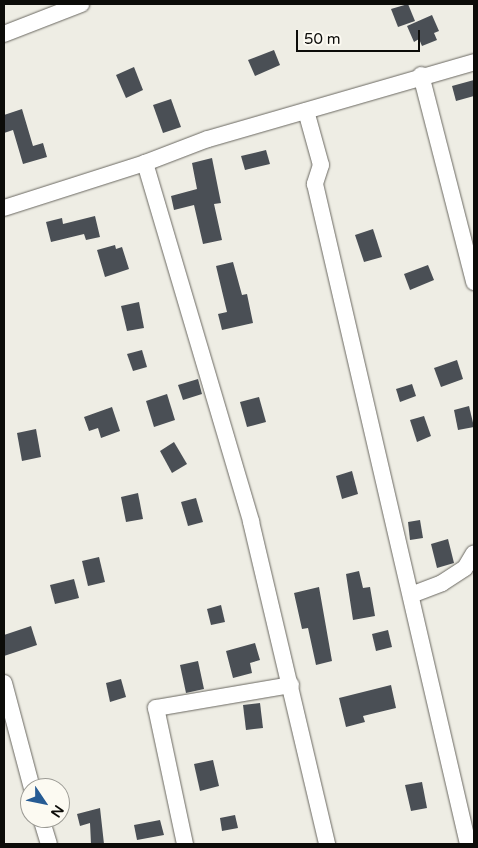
<!DOCTYPE html>
<html>
<head>
<meta charset="utf-8">
<style>
	body { margin:0 }
	#map { position:relative; width:478px; height:848px; overflow:hidden; background:#eeede4; font-family:"Varela Round",sans-serif }
	div>[style] { position:absolute }
	.building>* { inset:0; background:#4a4f55 }
	.roads { filter:drop-shadow(0 0 1px #6a6861) drop-shadow(0 0 1px #6a6861) }
	.street>* { height:16px; margin:-8px; padding:0 8px; transform-origin:8px; border-radius:8px; background:#fff }
	span { translate:-50% -50%; white-space:nowrap; text-align:center; line-height:1.15; -webkit-text-stroke:5px #fcfaf2; paint-order:stroke }
	.frame { position:absolute; inset:0; border:5px solid #0c0c09; pointer-events:none }
	.north { position:absolute; left:20px; top:778px; width:50px; height:50px; box-sizing:border-box; background:#fcfaf2; border:1px solid #9c9b95; border-radius:50%; rotate:124deg; font-size:14px; font-weight:700; line-height:20px; text-align:center; color:#0c0c09 }
	.north::after { content:''; display:block; margin:auto; width:18px; height:22px; background:#265b94; clip-path:polygon(50% 0,100% 100%,50% 72%,0 100%) }
	.scale { position:absolute; left:296px; top:30px; width:124px; height:22px; box-sizing:border-box; border:2px solid #0c0c09; border-top:0; padding-left:6px; font-size:15px; line-height:18px; white-space:nowrap; color:#0c0c09; -webkit-text-stroke:4px #fcfaf2; paint-order:stroke }
</style>
</head>
<body>
<div id="map">
	<div class="building">
		<i style="clip-path:polygon(408px 4px,415px 21px,398px 27px,391px 9px)"></i>
		<i style="clip-path:polygon(432px 15px,439px 31px,434px 33px,437px 40px,422px 46px,419px 39px,414px 42px,407px 26px)"></i>
		<i style="clip-path:polygon(274px 50px,280px 65px,255px 76px,248px 60px)"></i>
		<i style="clip-path:polygon(134px 67px,143px 90px,126px 98px,116px 75px)"></i>
		<i style="clip-path:polygon(474px 80px,474px 96px,456px 101px,452px 86px)"></i>
		<i style="clip-path:polygon(171px 99px,181px 127px,163px 133px,153px 105px)"></i>
		<i style="clip-path:polygon(22px 109px,33px 146px,43px 143px,47px 157px,23px 164px,13px 130px,4px 133px,4px 115px)"></i>
		<i style="clip-path:polygon(266px 150px,270px 164px,245px 170px,241px 156px)"></i>
		<i style="clip-path:polygon(212px 158px,221px 203px,214px 204px,222px 240px,203px 244px,194px 205px,174px 210px,171px 196px,197px 189px,192px 163px)"></i>
		<i style="clip-path:polygon(95px 216px,100px 237px,86px 240px,84px 234px,51px 242px,46px 222px,62px 218px,63px 224px)"></i>
		<i style="clip-path:polygon(373px 229px,382px 257px,364px 262px,355px 235px)"></i>
		<i style="clip-path:polygon(115px 245px,116px 249px,122px 247px,129px 269px,105px 277px,97px 250px)"></i>
		<i style="clip-path:polygon(233px 262px,242px 295px,247px 294px,253px 323px,222px 330px,218px 314px,227px 312px,216px 266px)"></i>
		<i style="clip-path:polygon(428px 265px,434px 280px,410px 290px,404px 274px)"></i>
		<i style="clip-path:polygon(139px 302px,144px 328px,127px 331px,121px 306px)"></i>
		<i style="clip-path:polygon(142px 350px,147px 367px,133px 371px,127px 354px)"></i>
		<i style="clip-path:polygon(457px 360px,463px 379px,441px 387px,434px 368px)"></i>
		<i style="clip-path:polygon(198px 379px,202px 394px,183px 400px,178px 385px)"></i>
		<i style="clip-path:polygon(412px 384px,416px 396px,400px 402px,396px 389px)"></i>
		<i style="clip-path:polygon(167px 394px,175px 420px,154px 427px,146px 401px)"></i>
		<i style="clip-path:polygon(259px 397px,266px 422px,247px 427px,240px 402px)"></i>
		<i style="clip-path:polygon(469px 406px,474px 427px,458px 430px,454px 410px)"></i>
		<i style="clip-path:polygon(112px 407px,120px 431px,101px 438px,98px 428px,89px 431px,84px 417px)"></i>
		<i style="clip-path:polygon(424px 416px,431px 436px,417px 442px,410px 420px)"></i>
		<i style="clip-path:polygon(36px 429px,41px 457px,22px 461px,17px 433px)"></i>
		<i style="clip-path:polygon(174px 442px,187px 464px,172px 473px,160px 451px)"></i>
		<i style="clip-path:polygon(352px 471px,358px 494px,342px 499px,336px 476px)"></i>
		<i style="clip-path:polygon(138px 493px,143px 519px,126px 522px,121px 497px)"></i>
		<i style="clip-path:polygon(196px 498px,203px 522px,188px 526px,181px 502px)"></i>
		<i style="clip-path:polygon(420px 520px,423px 538px,410px 540px,408px 522px)"></i>
		<i style="clip-path:polygon(448px 539px,454px 563px,437px 568px,431px 544px)"></i>
		<i style="clip-path:polygon(99px 557px,105px 582px,88px 586px,82px 561px)"></i>
		<i style="clip-path:polygon(359px 571px,363px 588px,370px 587px,375px 616px,353px 620px,346px 574px)"></i>
		<i style="clip-path:polygon(74px 579px,79px 598px,55px 604px,50px 585px)"></i>
		<i style="clip-path:polygon(319px 587px,332px 661px,316px 665px,308px 628px,302px 629px,294px 593px)"></i>
		<i style="clip-path:polygon(221px 605px,225px 622px,211px 625px,207px 609px)"></i>
		<i style="clip-path:polygon(31px 626px,37px 645px,4px 656px,4px 635px)"></i>
		<i style="clip-path:polygon(388px 630px,392px 647px,376px 651px,372px 634px)"></i>
		<i style="clip-path:polygon(255px 643px,260px 660px,250px 663px,252px 673px,233px 678px,226px 651px)"></i>
		<i style="clip-path:polygon(198px 661px,204px 689px,186px 693px,180px 665px)"></i>
		<i style="clip-path:polygon(121px 679px,126px 697px,110px 702px,106px 683px)"></i>
		<i style="clip-path:polygon(391px 685px,396px 708px,363px 716px,365px 722px,346px 727px,339px 698px)"></i>
		<i style="clip-path:polygon(260px 703px,263px 728px,246px 730px,243px 705px)"></i>
		<i style="clip-path:polygon(213px 760px,219px 786px,200px 791px,194px 764px)"></i>
		<i style="clip-path:polygon(422px 782px,427px 808px,411px 811px,405px 785px)"></i>
		<i style="clip-path:polygon(100px 808px,104px 844px,91px 844px,90px 823px,80px 826px,77px 814px)"></i>
		<i style="clip-path:polygon(235px 815px,238px 828px,222px 831px,220px 818px)"></i>
		<i style="clip-path:polygon(160px 820px,164px 835px,137px 840px,134px 825px)"></i>
	</div>
	<div class="roads">
		<div class="street">
			<i style="left:4px;top:34px;width:83px;rotate:-21.3deg"></i>
			<i style="left:421px;top:75px;width:214px;rotate:75.6deg"></i>
			<i style="left:306px;top:111px;width:56px;rotate:74.5deg"></i>
			<i style="left:321px;top:165px;width:20px;rotate:108deg"></i>
			<i style="left:315px;top:184px;width:678px;rotate:76.95deg"></i>
			<i style="left:145px;top:163px;width:374px;rotate:73.5deg"></i>
			<i style="left:251px;top:522px;width:331px;rotate:76.7deg"></i>
			<i style="left:4px;top:208px;width:148px;rotate:-17.7deg"></i>
			<i style="left:145px;top:163px;width:67px;rotate:-20.9deg"></i>
			<i style="left:208px;top:139px;width:277px;rotate:-16.1deg"></i>
			<i style="left:411px;top:595px;width:33px;rotate:-21deg"></i>
			<i style="left:442px;top:583px;width:27px;rotate:-33deg"></i>
			<i style="left:465px;top:568px;width:17px;rotate:-59deg"></i>
			<i style="left:4px;top:683px;width:109px;rotate:75.1deg"></i>
			<i style="left:41px;top:818px;width:27px;rotate:73deg"></i>
			<i style="left:185px;top:844px;width:139px;rotate:-102deg"></i>
			<i style="left:156px;top:708px;width:137px;rotate:-9.7deg"></i>
		</div>
	</div>
	<div class="frame"></div>
	<div class="north">N</div>
	<div class="scale">50 m</div>
</div>
</body>
</html>
